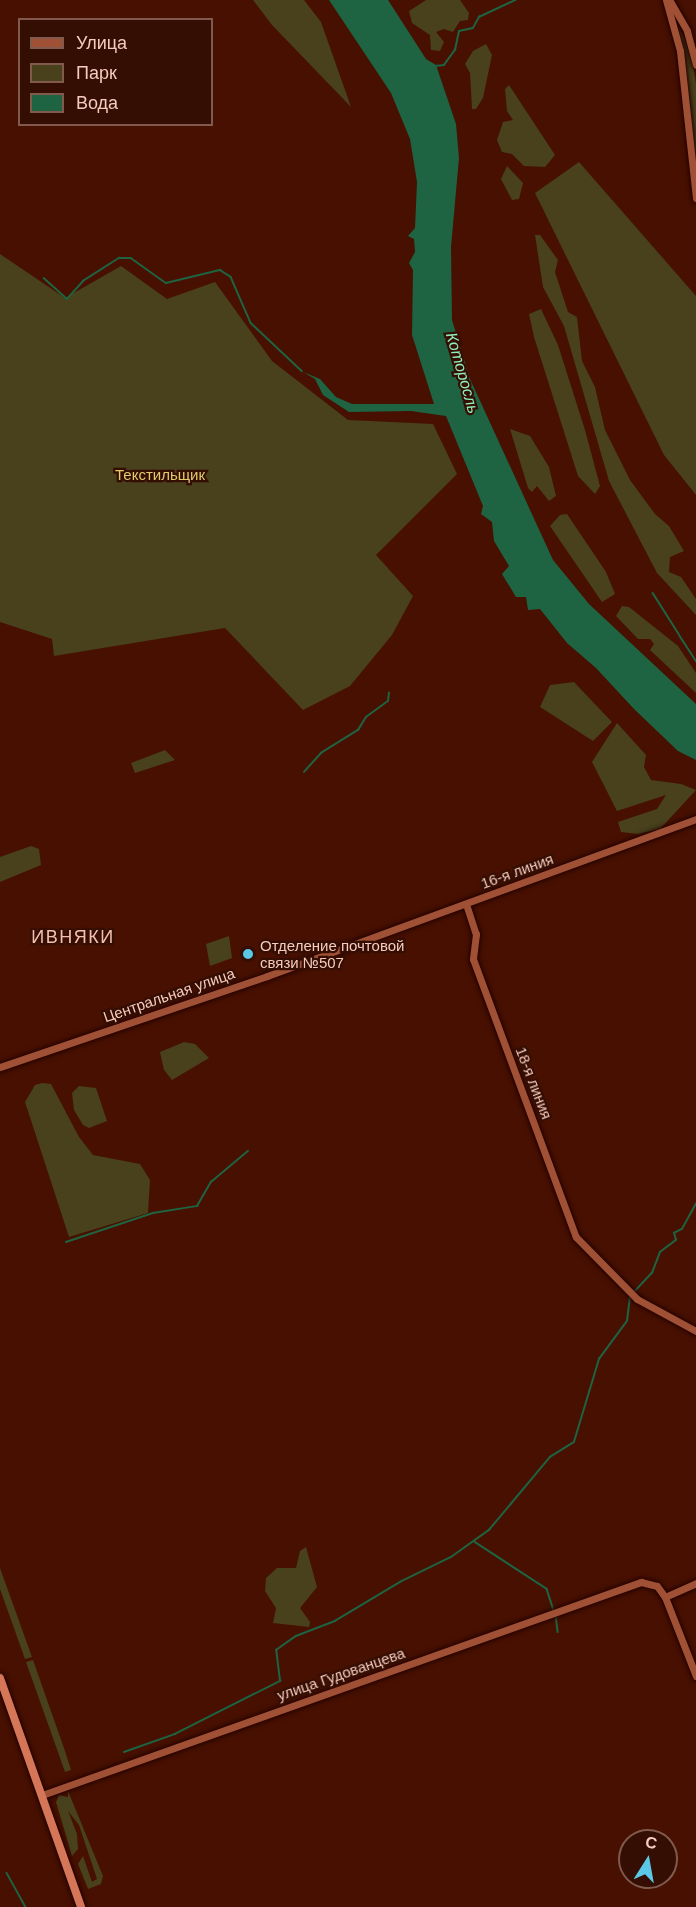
<!DOCTYPE html>
<html>
<head>
<meta charset="utf-8">
<style>
	body { margin:0 }
	#map { position:relative; width:696px; height:1907px; overflow:hidden; background:#471000; font-family:Arial,sans-serif }
	div>[style] { position:absolute }
	.green>* { inset:0; background:#48411c }
	.water>* { inset:0; background:#1e6342 }
	.stream>* { height:1.5px; margin:-0.75px; padding:0 0.75px; transform-origin:0.75px; border-radius:0.75px; background:#1e6342 }
	.roads { filter:drop-shadow(0 0 2px #240200) drop-shadow(0 0 2px #240200) }
	.secondary>* { height:7px; margin:-3.5px; padding:0 3.5px; transform-origin:3.5px; border-radius:3.5px; background:#a05035 }
	.highway>* { height:8px; margin:-4px; padding:0 4px; transform-origin:4px; border-radius:4px; background:#d57658 }
	.dots>* { width:16px; height:16px; translate:-50% -50%; box-sizing:border-box; border:3px solid #340e03; border-radius:50% }
	span { translate:-50% -50%; white-space:nowrap; text-align:center; line-height:1.15; -webkit-text-stroke:4.5px #340e03; paint-order:stroke }
	.park-label { font-size:15px; color:#dfcc6d }
	.street-label { font-size:15px; color:#f7cbbd }
	.poi-label { font-size:15px; color:#f7cbbd }
	.left { translate:0 -50%; text-align:left }
	.water-label { font-size:16px; color:#8fefba; font-style:italic }
	.quarter-label { font-size:18px; color:#f4bfaf; letter-spacing:1.5px }
	.legend { position:absolute; left:18px; top:18px; width:195px; height:108px; box-sizing:border-box; background:#340e03; border:2px solid #825a4d; margin:0; padding:8px 10px; list-style:none; font-size:18px; color:#f7cbbd }
	.legend li { display:flex; align-items:center; gap:12px; height:30px }
	.legend b { width:30px; border:2px solid #825a4d }
	.north { position:absolute; left:618px; top:1829px; width:60px; height:60px; box-sizing:border-box; background:#340e03; border:2px solid #825a4d; border-radius:50%; rotate:11deg; font-size:16px; font-weight:700; line-height:24px; text-align:center; color:#f7cbbd }
	.north::after { content:''; display:block; margin:auto; width:21px; height:27px; background:#5ac8e6; clip-path:polygon(50% 0,100% 100%,50% 72%,0 100%) }
</style>
</head>
<body>
<div id="map">
	<div class="green">
		<i style="clip-path:polygon(253px 0,304px 0,321px 22px,351px 107px,272px 25px)"></i>
		<i style="clip-path:polygon(426px 0,460px 0,469px 13px,468px 20px,460px 21px,453px 32px,444px 29px,436px 32px,444px 42px,440px 51px,431px 50px,430px 35px,412px 23px,409px 11px)"></i>
		<i style="clip-path:polygon(678px 25px,691px 52px,696px 84px,696px 176px)"></i>
		<i style="clip-path:polygon(486px 44px,492px 55px,483px 98px,476px 109px,472px 109px,470px 73px,465px 64px,473px 51px)"></i>
		<i style="clip-path:polygon(509px 85px,555px 155px,545px 167px,524px 166px,512px 154px,502px 152px,497px 140px,503px 122px,513px 120px,507px 111px,505px 89px)"></i>
		<i style="clip-path:polygon(579px 162px,696px 296px,696px 495px,664px 455px,535px 193px)"></i>
		<i style="clip-path:polygon(507px 166px,523px 183px,519px 199px,512px 200px,501px 179px)"></i>
		<i style="clip-path:polygon(535px 235px,540px 235px,558px 260px,555px 272px,568px 312px,577px 317px,582px 361px,595px 387px,605px 430px,630px 480px,655px 514px,669px 526px,684px 551px,670px 557px,669px 572px,681px 577px,696px 599px,696px 615px,657px 573px,609px 481px,564px 326px,543px 287px)"></i>
		<i style="clip-path:polygon(0 254px,65px 298px,121px 266px,167px 299px,215px 282px,272px 361px,348px 420px,433px 424px,457px 474px,376px 555px,413px 596px,392px 635px,350px 686px,303px 710px,225px 628px,54px 656px,52px 639px,0 622px)"></i>
		<i style="clip-path:polygon(541px 309px,558px 345px,585px 430px,600px 486px,595px 494px,578px 476px,534px 337px,529px 314px)"></i>
		<i style="clip-path:polygon(510px 429px,530px 436px,549px 467px,556px 496px,549px 501px,537px 486px,532px 492px,528px 488px)"></i>
		<i style="clip-path:polygon(567px 514px,606px 572px,615px 594px,602px 602px,550px 526px,560px 515px)"></i>
		<i style="clip-path:polygon(622px 606px,629px 607px,678px 646px,696px 673px,696px 693px,650px 650px,654px 644px,650px 639px,638px 639px,616px 616px)"></i>
		<i style="clip-path:polygon(574px 682px,612px 722px,593px 741px,540px 707px,550px 685px)"></i>
		<i style="clip-path:polygon(617px 723px,646px 755px,644px 767px,651px 780px,681px 784px,696px 790px,660px 829px,638px 834px,621px 832px,618px 822px,657px 809px,666px 795px,617px 811px,592px 762px)"></i>
		<i style="clip-path:polygon(165px 750px,175px 760px,135px 773px,131px 763px)"></i>
		<i style="clip-path:polygon(31px 846px,39px 849px,41px 865px,0 882px,0 857px)"></i>
		<i style="clip-path:polygon(229px 936px,232px 958px,210px 966px,206px 944px)"></i>
		<i style="clip-path:polygon(184px 1042px,195px 1044px,209px 1058px,172px 1080px,164px 1070px,160px 1052px)"></i>
		<i style="clip-path:polygon(42px 1083px,51px 1084px,79px 1137px,93px 1155px,140px 1164px,150px 1180px,148px 1213px,69px 1237px,25px 1102px,35px 1085px)"></i>
		<i style="clip-path:polygon(79px 1086px,96px 1088px,107px 1121px,89px 1128px,83px 1125px,74px 1110px,72px 1093px)"></i>
		<i style="clip-path:polygon(306px 1547px,317px 1587px,300px 1608px,310px 1622px,309px 1627px,273px 1623px,276px 1608px,265px 1591px,266px 1578px,277px 1568px,296px 1568px,300px 1551px)"></i>
		<i style="clip-path:polygon(0 1568px,32px 1657px,25px 1659px,0 1589px)"></i>
		<i style="clip-path:polygon(33px 1660px,65px 1751px,71px 1770px,65px 1772px,26px 1662px)"></i>
		<i style="clip-path:polygon(68px 1791px,103px 1876px,101px 1884px,88px 1889px,78px 1864px,83px 1856px,92px 1882px,97px 1879px,79px 1825px,68px 1811px,77px 1834px,78px 1849px,72px 1856px,56px 1802px,59px 1795px,68px 1797px)"></i>
	</div>
	<div class="water">
		<i style="clip-path:polygon(329px 0,388px 0,426px 59px,436px 65px,456px 124px,459px 158px,451px 247px,452px 320px,470px 379px,553px 560px,589px 604px,696px 704px,696px 760px,678px 751px,634px 709px,596px 668px,567px 643px,540px 609px,528px 610px,526px 597px,516px 597px,502px 574px,509px 566px,494px 541px,492px 522px,481px 514px,483px 506px,446px 416px,411px 411px,349px 412px,323px 395px,315px 379px,303px 372px,320px 379px,336px 397px,352px 404px,434px 404px,412px 335px,413px 270px,409px 263px,415px 252px,414px 239px,408px 236px,415px 228px,417px 182px,410px 139px,391px 93px)"></i>
	</div>
	<div class="stream">
		<i style="left:435px;top:66px;width:9px;rotate:-6deg"></i>
		<i style="left:444px;top:65px;width:19px;rotate:-54deg"></i>
		<i style="left:455px;top:50px;width:19px;rotate:-78deg"></i>
		<i style="left:459px;top:31px;width:14px;rotate:-12deg"></i>
		<i style="left:473px;top:28px;width:13px;rotate:-61deg"></i>
		<i style="left:479px;top:17px;width:40px;rotate:-25deg"></i>
		<i style="left:44px;top:278px;width:31px;rotate:42deg"></i>
		<i style="left:67px;top:299px;width:24px;rotate:-48deg"></i>
		<i style="left:83px;top:281px;width:43px;rotate:-32.6deg"></i>
		<i style="left:119px;top:258px;width:12px"></i>
		<i style="left:131px;top:258px;width:43px;rotate:35.5deg"></i>
		<i style="left:166px;top:283px;width:56px;rotate:-13.5deg"></i>
		<i style="left:220px;top:270px;width:13px;rotate:32deg"></i>
		<i style="left:231px;top:277px;width:50px;rotate:66.5deg"></i>
		<i style="left:251px;top:323px;width:70px;rotate:43.3deg"></i>
		<i style="left:653px;top:593px;width:49px;rotate:57.6deg"></i>
		<i style="left:680px;top:636px;width:30px;rotate:57deg"></i>
		<i style="left:304px;top:772px;width:25px;rotate:-48deg"></i>
		<i style="left:321px;top:753px;width:44px;rotate:-31.9deg"></i>
		<i style="left:358px;top:730px;width:15px;rotate:-58deg"></i>
		<i style="left:366px;top:717px;width:27px;rotate:-36deg"></i>
		<i style="left:388px;top:701px;width:8px;rotate:-83deg"></i>
		<i style="left:66px;top:1242px;width:92px;rotate:-18.4deg"></i>
		<i style="left:153px;top:1213px;width:45px;rotate:-9deg"></i>
		<i style="left:197px;top:1206px;width:28px;rotate:-60deg"></i>
		<i style="left:211px;top:1182px;width:48px;rotate:-40deg"></i>
		<i style="left:635px;top:1291px;width:25px;rotate:-47deg"></i>
		<i style="left:652px;top:1273px;width:22px;rotate:-69deg"></i>
		<i style="left:660px;top:1252px;width:20px;rotate:-37deg"></i>
		<i style="left:676px;top:1240px;width:7px;rotate:-106deg"></i>
		<i style="left:674px;top:1233px;width:9px;rotate:-27deg"></i>
		<i style="left:682px;top:1229px;width:29px;rotate:-61deg"></i>
		<i style="left:475px;top:1542px;width:86px;rotate:33.1deg"></i>
		<i style="left:547px;top:1589px;width:23px;rotate:72deg"></i>
		<i style="left:556px;top:1615px;width:17px;rotate:83deg"></i>
		<i style="left:124px;top:1752px;width:54px;rotate:-19.4deg"></i>
		<i style="left:175px;top:1734px;width:118px;rotate:-26.8deg"></i>
		<i style="left:280px;top:1681px;width:31px;rotate:-97deg"></i>
		<i style="left:276px;top:1650px;width:24px;rotate:-35deg"></i>
		<i style="left:296px;top:1636px;width:42px;rotate:-21deg"></i>
		<i style="left:335px;top:1621px;width:76px;rotate:-31deg"></i>
		<i style="left:400px;top:1582px;width:57px;rotate:-26.1deg"></i>
		<i style="left:451px;top:1557px;width:47px;rotate:-35.4deg"></i>
		<i style="left:489px;top:1530px;width:95px;rotate:-50.1deg"></i>
		<i style="left:550px;top:1457px;width:28px;rotate:-32deg"></i>
		<i style="left:574px;top:1442px;width:87px;rotate:-73.2deg"></i>
		<i style="left:599px;top:1359px;width:47px;rotate:-53.6deg"></i>
		<i style="left:627px;top:1321px;width:23px;rotate:-83deg"></i>
		<i style="left:7px;top:1873px;width:39px;rotate:61deg"></i>
	</div>
	<div class="roads">
		<div class="secondary">
			<i style="left:666px;top:0;width:53px;rotate:74.6deg"></i>
			<i style="left:680px;top:51px;width:148px;rotate:83.8deg"></i>
			<i style="left:670px;top:1px;width:34px;rotate:60deg"></i>
			<i style="left:687px;top:31px;width:35px;rotate:75deg"></i>
			<i style="left:466px;top:904px;width:32px;rotate:72deg"></i>
			<i style="left:476px;top:934px;width:25px;rotate:97deg"></i>
			<i style="left:473px;top:959px;width:296px;rotate:69.7deg"></i>
			<i style="left:576px;top:1237px;width:87px;rotate:45.5deg"></i>
			<i style="left:637px;top:1299px;width:67px;rotate:28.5deg"></i>
			<i style="left:0;top:1067px;width:282px;rotate:-18.8deg"></i>
			<i style="left:267px;top:976px;width:457px;rotate:-20.1deg"></i>
			<i style="left:665px;top:1597px;width:34px;rotate:-24deg"></i>
			<i style="left:42px;top:1795px;width:636px;rotate:-19.58deg"></i>
			<i style="left:641px;top:1582px;width:16px;rotate:14deg"></i>
			<i style="left:657px;top:1586px;width:14px;rotate:54deg"></i>
			<i style="left:665px;top:1597px;width:85px;rotate:68.6deg"></i>
		</div>
		<div class="highway">
			<i style="left:0;top:1678px;width:243px;rotate:70.5deg"></i>
		</div>
	</div>
	<div class="dots">
		<i style="left:248px;top:954px;background:#5ac8e6"></i>
	</div>
	<div class="park-label">
		<span style="left:160px;top:475px">Текстильщик</span>
	</div>
	<div class="street-label">
		<span style="left:517px;top:871px;rotate:-20deg">16-я линия</span>
		<span style="left:169px;top:995px;rotate:-19deg">Центральная улица</span>
		<span style="left:534px;top:1083px;rotate:69deg">18-я линия</span>
		<span style="left:341px;top:1674px;rotate:-19deg">улица Гудованцева</span>
	</div>
	<div class="poi-label">
		<span class="left" style="left:260px;top:954px">Отделение почтовой<br>связи №507</span>
	</div>
	<div class="water-label">
		<span style="left:462px;top:373px;rotate:74deg">Которосль</span>
	</div>
	<div class="quarter-label">
		<span style="left:73px;top:937px">ИВНЯКИ</span>
	</div>
	<ul class="legend">
	<li><b style="height:8px;background:#a05035"></b>Улица</li>
	<li><b style="height:16px;background:#48411c"></b>Парк</li>
	<li><b style="height:16px;background:#1e6342"></b>Вода</li>
	</ul>
	<div class="north">С</div>
</div>
</body>
</html>
